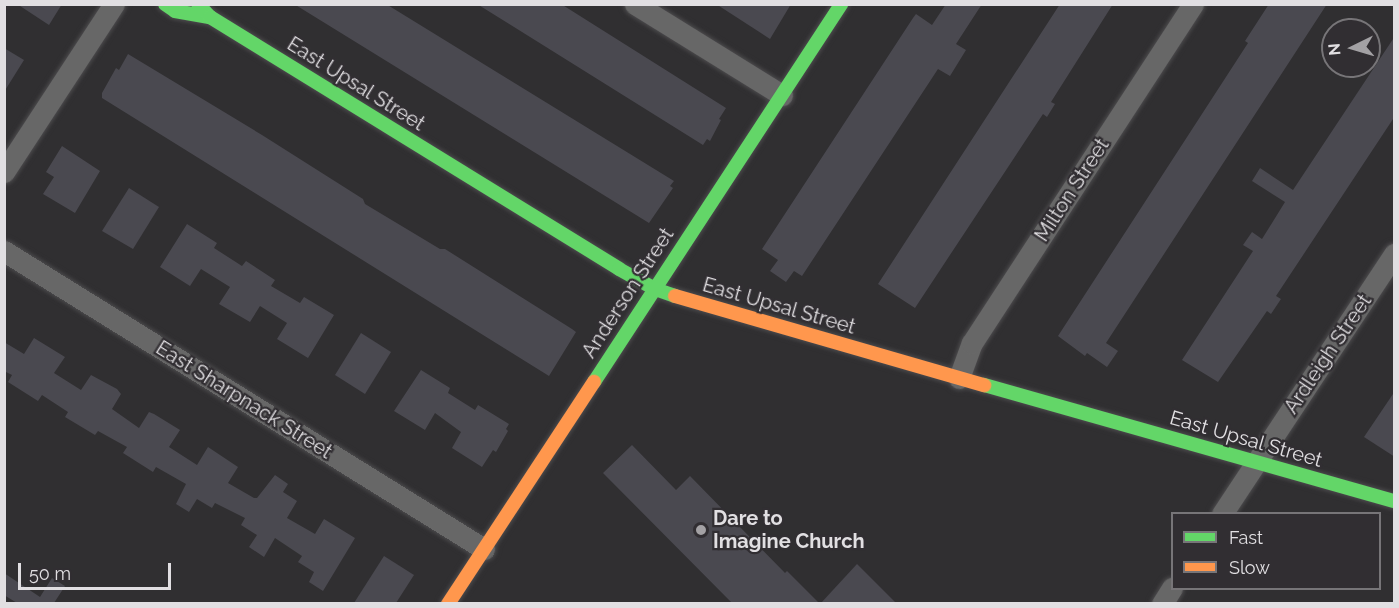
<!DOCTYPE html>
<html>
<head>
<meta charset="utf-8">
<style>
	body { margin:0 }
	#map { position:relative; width:1399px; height:608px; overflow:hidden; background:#302f31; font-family:Raleway,sans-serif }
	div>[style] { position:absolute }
	.building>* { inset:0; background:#4a4950 }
	.roads { filter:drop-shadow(0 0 2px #4c4b4d) drop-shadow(0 0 2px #4c4b4d) }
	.street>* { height:21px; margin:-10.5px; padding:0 10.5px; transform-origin:10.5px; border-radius:10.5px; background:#676767 }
	.fast>* { height:14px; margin:-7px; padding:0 7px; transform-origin:7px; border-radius:7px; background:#63d668 }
	.slow>* { height:14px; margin:-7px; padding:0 7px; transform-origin:7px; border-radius:7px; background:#ff974d }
	.dots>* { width:16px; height:16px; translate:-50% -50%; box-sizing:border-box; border:3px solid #312e32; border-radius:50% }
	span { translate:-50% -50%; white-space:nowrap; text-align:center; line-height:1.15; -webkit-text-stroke:4.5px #312e32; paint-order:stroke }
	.street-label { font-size:20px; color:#e1dfe2 }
	.poi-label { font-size:20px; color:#e1dfe2; font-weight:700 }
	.left { translate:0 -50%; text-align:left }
	.frame { position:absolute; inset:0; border:6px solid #e1dfe2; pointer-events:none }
	.legend { position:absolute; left:1171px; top:512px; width:210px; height:78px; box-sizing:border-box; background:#312e32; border:2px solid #777578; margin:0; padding:8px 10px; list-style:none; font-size:18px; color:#e1dfe2 }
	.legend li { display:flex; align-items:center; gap:12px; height:30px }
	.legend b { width:30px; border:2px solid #777578 }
	.north { position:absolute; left:1321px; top:18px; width:60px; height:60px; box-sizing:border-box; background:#312e32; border:2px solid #777578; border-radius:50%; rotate:265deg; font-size:16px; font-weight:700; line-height:24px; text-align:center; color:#e1dfe2 }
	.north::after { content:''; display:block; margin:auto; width:21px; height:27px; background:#a3a1a4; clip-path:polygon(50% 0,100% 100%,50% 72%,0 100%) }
	.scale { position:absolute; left:18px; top:563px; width:153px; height:27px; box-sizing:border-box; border:3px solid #e1dfe2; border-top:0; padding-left:8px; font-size:18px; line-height:21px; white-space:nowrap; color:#e1dfe2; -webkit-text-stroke:4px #312e32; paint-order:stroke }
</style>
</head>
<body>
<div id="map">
	<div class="building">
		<i style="clip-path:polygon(17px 4px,62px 4px,49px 25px)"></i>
		<i style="clip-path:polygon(294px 4px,386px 4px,674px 181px,670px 186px,673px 188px,649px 223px)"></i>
		<i style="clip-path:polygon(477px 4px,561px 4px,726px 108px,719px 119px,721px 120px,710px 141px,707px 139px,703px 145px)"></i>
		<i style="clip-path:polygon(716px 4px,791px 4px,770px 39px)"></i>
		<i style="clip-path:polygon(946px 4px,982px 4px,956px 44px,966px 50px,950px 76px,938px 69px,802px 276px,794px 271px,786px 282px,770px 271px,778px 260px,762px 249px,913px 18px,916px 14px,932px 25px)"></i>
		<i style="clip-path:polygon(1060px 4px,1113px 4px,1051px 102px,1055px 104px,1047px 117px,1043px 114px,915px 308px,878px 284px)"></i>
		<i style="clip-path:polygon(1269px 4px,1327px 4px,1106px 343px,1118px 351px,1107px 367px,1087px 353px,1085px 356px,1058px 336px,1248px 43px,1245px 41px)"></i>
		<i style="clip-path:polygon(1395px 36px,1395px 116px,1276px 296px,1281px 299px,1271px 314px,1267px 311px,1218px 382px,1182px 360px,1253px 251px,1243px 245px,1252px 232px,1262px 239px,1285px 202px,1252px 181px,1260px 168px,1293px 190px)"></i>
		<i style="clip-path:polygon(4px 48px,24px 60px,4px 92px)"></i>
		<i style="clip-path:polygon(128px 54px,262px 135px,363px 199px,365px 204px,440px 249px,445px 249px,572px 329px,576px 332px,549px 376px,102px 98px,102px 93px,116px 68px,119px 70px)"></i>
		<i style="clip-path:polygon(62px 146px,100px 171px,75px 213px,43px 194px,54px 177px,46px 172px)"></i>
		<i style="clip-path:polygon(129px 188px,159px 207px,133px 249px,102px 231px)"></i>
		<i style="clip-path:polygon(187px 224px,217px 243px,214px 248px,242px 266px,246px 261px,275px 280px,271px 286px,300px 303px,304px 297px,334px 315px,308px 358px,277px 339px,287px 323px,260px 306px,250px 322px,219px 304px,230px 287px,201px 269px,190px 286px,160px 267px)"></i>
		<i style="clip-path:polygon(361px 333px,391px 352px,365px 394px,335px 375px)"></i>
		<i style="clip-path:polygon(34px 338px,65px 357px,54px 373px,81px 390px,91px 375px,117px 389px,121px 394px,112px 409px,139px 428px,149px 412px,154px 414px,180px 430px,169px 447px,197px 465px,208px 447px,238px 467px,228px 483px,254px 498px,257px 498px,275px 475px,288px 484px,283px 492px,297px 501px,287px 518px,315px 534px,324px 519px,355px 538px,323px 591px,309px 582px,314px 572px,298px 562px,302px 556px,275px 538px,264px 557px,249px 547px,257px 535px,241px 525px,245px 518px,215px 503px,212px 508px,197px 499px,189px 512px,176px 504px,186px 484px,156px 467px,153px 472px,123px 453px,127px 447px,98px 431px,95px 435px,65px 417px,68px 412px,42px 395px,38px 401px,8px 382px,12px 375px,4px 371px,4px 342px,24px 354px)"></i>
		<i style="clip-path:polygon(421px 370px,450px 388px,448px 393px,475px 410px,478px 405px,509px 424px,506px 429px,508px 431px,496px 452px,493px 450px,482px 467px,452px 448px,461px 432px,435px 413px,425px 430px,394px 411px)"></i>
		<i style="clip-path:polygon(1395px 391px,1395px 457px,1364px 437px)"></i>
		<i style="clip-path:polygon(632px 445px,676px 490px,690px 476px,785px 573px,787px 571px,819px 603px,732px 603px,603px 473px)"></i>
		<i style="clip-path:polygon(384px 556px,414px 575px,396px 603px,354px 603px)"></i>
		<i style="clip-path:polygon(857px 564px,896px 603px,821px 603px)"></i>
		<i style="clip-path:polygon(4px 573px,40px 597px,52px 578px,65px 586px,54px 603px,17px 603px,4px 595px)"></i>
	</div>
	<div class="roads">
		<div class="street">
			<i style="left:635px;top:4px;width:173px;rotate:31.8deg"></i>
			<i style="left:4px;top:172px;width:201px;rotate:-56.8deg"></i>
			<i style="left:4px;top:251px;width:565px;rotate:31.83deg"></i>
			<i style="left:959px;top:378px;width:37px;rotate:-70deg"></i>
			<i style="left:972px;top:343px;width:405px;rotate:-56.9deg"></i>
			<i style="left:1222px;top:514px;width:312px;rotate:-56.5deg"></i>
			<i style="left:1162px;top:604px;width:19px;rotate:-58deg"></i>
		</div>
		<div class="fast">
			<i style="left:165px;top:4px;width:12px;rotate:35deg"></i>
			<i style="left:175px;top:11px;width:36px;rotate:10deg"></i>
			<i style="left:198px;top:4px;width:18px;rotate:47deg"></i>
			<i style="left:210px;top:17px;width:480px;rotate:31.6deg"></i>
			<i style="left:619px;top:269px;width:41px;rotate:29.1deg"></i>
			<i style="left:655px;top:289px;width:21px;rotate:19deg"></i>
			<i style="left:594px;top:382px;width:452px;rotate:-56.8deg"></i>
			<i style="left:984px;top:385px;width:426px;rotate:15.8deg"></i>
		</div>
		<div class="slow">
			<i style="left:675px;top:296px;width:322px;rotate:16.1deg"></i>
			<i style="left:448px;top:604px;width:266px;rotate:-56.7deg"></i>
		</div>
	</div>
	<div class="dots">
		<i style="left:701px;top:530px;background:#a3a1a4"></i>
	</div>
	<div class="street-label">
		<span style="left:356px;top:84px;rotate:32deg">East Upsal Street</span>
		<span style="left:1072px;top:190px;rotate:-57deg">Milton Street</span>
		<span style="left:628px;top:293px;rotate:-57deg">Anderson Street</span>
		<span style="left:779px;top:306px;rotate:16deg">East Upsal Street</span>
		<span style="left:1328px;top:354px;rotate:-56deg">Ardleigh Street</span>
		<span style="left:244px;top:400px;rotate:32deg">East Sharpnack Street</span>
		<span style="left:1246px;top:439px;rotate:16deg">East Upsal Street</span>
	</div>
	<div class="poi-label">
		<span class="left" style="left:713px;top:530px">Dare to<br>Imagine Church</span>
	</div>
	<div class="frame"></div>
	<ul class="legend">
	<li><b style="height:8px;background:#63d668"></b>Fast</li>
	<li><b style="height:8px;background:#ff974d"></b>Slow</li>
	</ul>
	<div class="north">N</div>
	<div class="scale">50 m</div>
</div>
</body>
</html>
